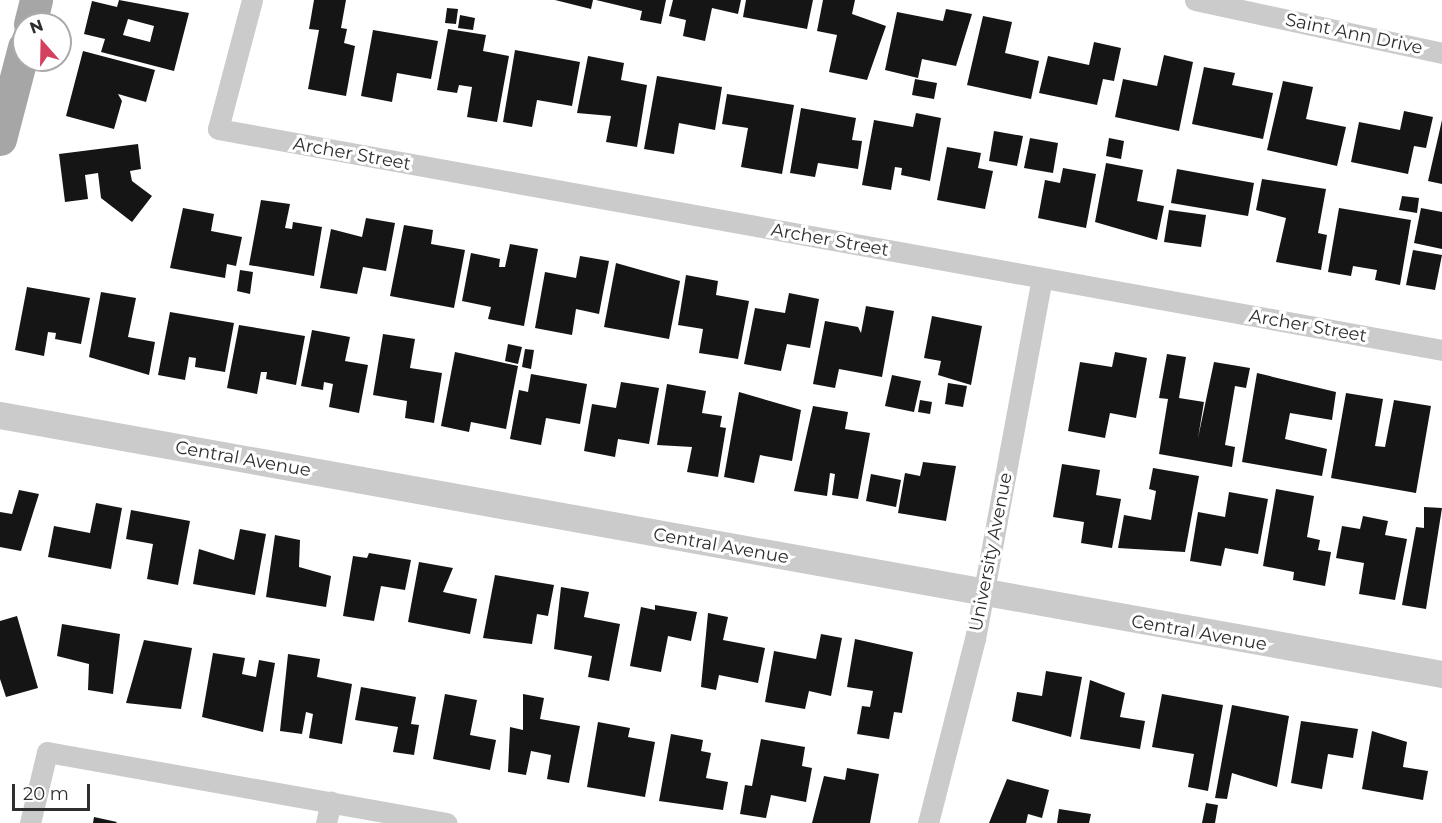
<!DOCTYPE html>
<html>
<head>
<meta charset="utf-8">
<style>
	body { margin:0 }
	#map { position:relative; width:1442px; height:823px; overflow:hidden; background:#fff; font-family:Montserrat,sans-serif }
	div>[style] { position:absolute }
	.building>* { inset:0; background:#151515 }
	.minor>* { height:21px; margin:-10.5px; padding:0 10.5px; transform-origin:10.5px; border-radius:10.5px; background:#cbcbcb }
	.tertiary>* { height:27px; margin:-13.5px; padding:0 13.5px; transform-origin:13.5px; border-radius:13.5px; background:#cbcbcb }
	.primary>* { height:33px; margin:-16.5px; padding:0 16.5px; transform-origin:16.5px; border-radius:16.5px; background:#a6a6a6 }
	span { translate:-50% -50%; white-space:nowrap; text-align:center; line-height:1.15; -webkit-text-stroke:6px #fff; paint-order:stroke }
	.street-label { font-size:18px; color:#2e2e2e }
	.north { position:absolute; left:12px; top:12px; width:60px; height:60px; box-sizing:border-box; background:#fff; border:2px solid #ababab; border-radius:50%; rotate:340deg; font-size:16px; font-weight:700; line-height:24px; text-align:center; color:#2e2e2e }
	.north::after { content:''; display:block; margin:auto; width:21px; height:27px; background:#d44160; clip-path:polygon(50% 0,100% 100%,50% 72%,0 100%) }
	.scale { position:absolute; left:12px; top:784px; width:78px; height:27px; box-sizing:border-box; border:3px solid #2e2e2e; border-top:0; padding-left:8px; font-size:18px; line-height:21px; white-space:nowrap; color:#2e2e2e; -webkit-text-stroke:4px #fff; paint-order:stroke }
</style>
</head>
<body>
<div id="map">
	<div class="building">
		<i style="clip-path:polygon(evenodd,119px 0,189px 13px,174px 71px,101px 52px,105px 39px,84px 34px,92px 1px,117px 7px,119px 0,128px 19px,154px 26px,150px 42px,123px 35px,128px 19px)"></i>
		<i style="clip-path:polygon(314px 0,346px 0,341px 28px,347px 29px,344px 43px,355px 46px,346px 96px,308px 89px,319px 30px,309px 29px)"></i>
		<i style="clip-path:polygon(555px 0,593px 0,591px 9px)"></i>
		<i style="clip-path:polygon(596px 0,666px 0,661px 24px,640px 20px,642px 11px)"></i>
		<i style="clip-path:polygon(673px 0,741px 0,738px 14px,712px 8px,705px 41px,683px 36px,686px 20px,669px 16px)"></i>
		<i style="clip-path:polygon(746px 0,813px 0,807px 29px,743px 17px)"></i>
		<i style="clip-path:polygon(823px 0,855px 0,852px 14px,886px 26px,867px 80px,829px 72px,837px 35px,817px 31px)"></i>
		<i style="clip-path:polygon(447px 8px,458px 9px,456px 24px,445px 23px)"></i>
		<i style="clip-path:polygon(946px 9px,972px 14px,956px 66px,922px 59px,918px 78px,885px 70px,897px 12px,943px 21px)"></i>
		<i style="clip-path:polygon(460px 15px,475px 18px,473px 30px,458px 28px)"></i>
		<i style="clip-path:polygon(983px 16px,1012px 22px,1005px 53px,1039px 61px,1031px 99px,967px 85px)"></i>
		<i style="clip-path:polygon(448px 29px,486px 35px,483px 51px,509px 56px,497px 122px,467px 117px,472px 87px,459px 85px,457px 93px,437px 90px)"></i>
		<i style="clip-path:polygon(373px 30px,438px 41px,431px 79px,397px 73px,392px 102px,361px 96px)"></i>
		<i style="clip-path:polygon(1094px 42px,1121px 48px,1114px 81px,1103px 79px,1097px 105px,1039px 93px,1048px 56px,1089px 65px)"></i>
		<i style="clip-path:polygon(515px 50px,580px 62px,572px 106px,537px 100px,532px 127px,503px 122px)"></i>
		<i style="clip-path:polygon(83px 51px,155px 70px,146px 102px,118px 94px,122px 101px,114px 129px,66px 116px)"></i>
		<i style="clip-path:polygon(1164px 55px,1193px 62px,1179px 131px,1115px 117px,1123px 79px,1157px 86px)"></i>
		<i style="clip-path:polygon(588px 56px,624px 63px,621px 80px,647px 85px,637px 147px,606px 142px,611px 116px,577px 113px)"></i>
		<i style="clip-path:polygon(1204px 67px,1235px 73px,1232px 85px,1273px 93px,1263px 139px,1192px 124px)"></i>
		<i style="clip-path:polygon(657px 76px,722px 87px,715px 130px,679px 123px,674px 154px,644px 149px)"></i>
		<i style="clip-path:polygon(915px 79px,937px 83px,934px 99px,912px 95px)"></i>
		<i style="clip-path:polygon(1283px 81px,1313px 87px,1306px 119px,1346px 127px,1337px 166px,1267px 150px)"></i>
		<i style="clip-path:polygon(727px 94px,794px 105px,782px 174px,741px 167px,748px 128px,722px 124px)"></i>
		<i style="clip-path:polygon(801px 108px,856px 118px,852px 140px,862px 141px,858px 169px,818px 163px,815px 177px,790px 173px)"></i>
		<i style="clip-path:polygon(1404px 111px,1433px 117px,1426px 148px,1414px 146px,1408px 174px,1351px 162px,1359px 122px,1400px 130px)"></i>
		<i style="clip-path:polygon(916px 113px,941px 118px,930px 181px,901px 175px,902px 168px,895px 167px,891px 190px,862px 185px,874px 120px,913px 127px)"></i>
		<i style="clip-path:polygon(1442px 120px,1442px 184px,1428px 181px)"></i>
		<i style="clip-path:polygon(994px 131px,1023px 136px,1017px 166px,989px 161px)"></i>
		<i style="clip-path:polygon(1030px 138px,1058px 143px,1053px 173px,1024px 168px)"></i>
		<i style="clip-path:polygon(1109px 138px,1124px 141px,1121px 159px,1106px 156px)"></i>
		<i style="clip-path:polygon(138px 144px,141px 169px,130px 171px,132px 181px,152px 196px,132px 222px,101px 198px,98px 173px,85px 175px,88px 199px,65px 202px,59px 154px)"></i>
		<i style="clip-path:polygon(947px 147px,981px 153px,978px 168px,993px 171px,985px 209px,937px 200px)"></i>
		<i style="clip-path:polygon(1106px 163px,1143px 170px,1137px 201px,1164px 206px,1157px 240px,1095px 222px)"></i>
		<i style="clip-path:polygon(1063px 168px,1096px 174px,1086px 228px,1038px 218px,1045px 180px,1060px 183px)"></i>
		<i style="clip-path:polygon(1177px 169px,1254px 183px,1248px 216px,1171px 203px)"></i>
		<i style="clip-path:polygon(1262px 179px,1326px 189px,1318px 233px,1327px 235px,1321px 270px,1276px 262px,1286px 218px,1256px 210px)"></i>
		<i style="clip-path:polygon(1402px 196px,1419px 198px,1417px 213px,1399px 210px)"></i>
		<i style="clip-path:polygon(261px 200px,290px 204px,285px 228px,292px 229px,293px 222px,322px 227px,314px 276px,249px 265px)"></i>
		<i style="clip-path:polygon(183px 208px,214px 214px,211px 231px,242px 237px,236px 266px,227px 264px,225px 278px,170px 268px)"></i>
		<i style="clip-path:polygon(1339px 208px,1411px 220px,1400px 285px,1375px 280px,1377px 270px,1353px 266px,1351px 276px,1328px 272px)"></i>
		<i style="clip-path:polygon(1421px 208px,1442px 212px,1442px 249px,1414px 243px)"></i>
		<i style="clip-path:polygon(1169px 210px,1206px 215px,1201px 247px,1164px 242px)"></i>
		<i style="clip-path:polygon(366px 218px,395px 223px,386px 271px,363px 267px,357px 294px,320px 288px,331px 229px,362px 237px)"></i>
		<i style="clip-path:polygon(404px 225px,433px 230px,431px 244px,465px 250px,454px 308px,390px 296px)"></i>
		<i style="clip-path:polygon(510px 244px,538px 249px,524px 326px,488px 319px,491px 307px,462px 301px,471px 253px,500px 259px,499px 267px,505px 267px)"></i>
		<i style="clip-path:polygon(1413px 250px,1442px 255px,1435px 290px,1406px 285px)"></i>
		<i style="clip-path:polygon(580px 256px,609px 261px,599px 314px,576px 309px,572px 335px,535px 328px,545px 272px,576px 278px)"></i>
		<i style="clip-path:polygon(616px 263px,680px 281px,669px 339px,604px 327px)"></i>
		<i style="clip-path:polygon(240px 270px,253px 272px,250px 294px,237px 291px)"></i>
		<i style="clip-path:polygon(686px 275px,718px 281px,716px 295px,749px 301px,738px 359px,699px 353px,703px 329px,678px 325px)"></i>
		<i style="clip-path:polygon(27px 287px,90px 298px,81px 344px,55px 339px,56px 333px,48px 332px,44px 356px,15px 350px)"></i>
		<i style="clip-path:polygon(101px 292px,136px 298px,128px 337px,155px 342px,149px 375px,89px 357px)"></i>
		<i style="clip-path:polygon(789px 293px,819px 299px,810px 348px,787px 344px,781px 371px,744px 364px,755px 308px,785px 313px)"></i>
		<i style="clip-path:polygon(866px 306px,894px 311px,882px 377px,839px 369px,835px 388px,813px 384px,825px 321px,858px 327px,861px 333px)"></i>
		<i style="clip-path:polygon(170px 312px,234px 323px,225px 372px,195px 367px,196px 358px,189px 357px,185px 380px,158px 375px)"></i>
		<i style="clip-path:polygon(932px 316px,982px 326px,971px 385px,938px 375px,941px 361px,924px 358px)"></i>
		<i style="clip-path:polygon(239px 325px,305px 336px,296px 385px,266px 379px,267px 372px,261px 372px,257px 394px,227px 388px)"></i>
		<i style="clip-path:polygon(312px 330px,350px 337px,345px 361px,368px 365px,359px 413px,329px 407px,333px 384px,324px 382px,323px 390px,301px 386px)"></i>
		<i style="clip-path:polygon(383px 334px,415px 339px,410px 368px,442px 373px,434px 423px,405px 418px,407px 401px,373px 395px)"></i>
		<i style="clip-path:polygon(508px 344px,522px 347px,518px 364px,505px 361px)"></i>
		<i style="clip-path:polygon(525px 349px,534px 350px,531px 369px,522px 367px)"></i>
		<i style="clip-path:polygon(455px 352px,518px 366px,506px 429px,471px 422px,469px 432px,441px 426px)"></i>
		<i style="clip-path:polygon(1115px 352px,1147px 358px,1136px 418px,1110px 413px,1105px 438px,1068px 431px,1080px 362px,1112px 367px)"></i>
		<i style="clip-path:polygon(1167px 354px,1186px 357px,1179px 398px,1204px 402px,1198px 438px,1214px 362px,1250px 368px,1246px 388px,1235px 386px,1225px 445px,1235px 447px,1232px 467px,1159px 454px,1168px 399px,1159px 398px)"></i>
		<i style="clip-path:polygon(1257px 373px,1336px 392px,1332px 420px,1290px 413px,1285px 439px,1327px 449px,1322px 476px,1242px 462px)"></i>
		<i style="clip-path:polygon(531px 374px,587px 384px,580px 424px,546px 418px,541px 445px,510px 439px,519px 390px,528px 392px)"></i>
		<i style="clip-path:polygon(892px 375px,921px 381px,914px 412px,885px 406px)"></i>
		<i style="clip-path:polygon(621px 382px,659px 388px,649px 444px,618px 439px,615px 457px,584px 451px,592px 404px,616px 408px)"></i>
		<i style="clip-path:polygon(948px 383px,967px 386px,963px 407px,945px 404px)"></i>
		<i style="clip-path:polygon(667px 384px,706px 391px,702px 413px,722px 416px,720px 427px,726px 428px,718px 477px,687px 472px,692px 447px,657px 445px)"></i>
		<i style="clip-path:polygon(739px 392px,801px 410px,792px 461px,760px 455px,754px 483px,724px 477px)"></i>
		<i style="clip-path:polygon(1346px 393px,1383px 399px,1375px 446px,1385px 447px,1394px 400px,1431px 406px,1416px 493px,1331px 478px)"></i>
		<i style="clip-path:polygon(920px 400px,932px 402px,930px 414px,918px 412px)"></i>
		<i style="clip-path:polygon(813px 406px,848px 412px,845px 429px,870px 433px,858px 499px,832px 495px,835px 474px,830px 473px,827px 496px,794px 491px)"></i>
		<i style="clip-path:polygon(923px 462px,956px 466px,946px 521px,898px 513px,905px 473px,920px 476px)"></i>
		<i style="clip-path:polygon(1062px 464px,1100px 470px,1096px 495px,1121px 499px,1112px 548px,1081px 543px,1084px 522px,1053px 517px)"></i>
		<i style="clip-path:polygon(1153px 468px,1199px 476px,1185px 552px,1118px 548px,1124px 515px,1151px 520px,1156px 491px,1149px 489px)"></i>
		<i style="clip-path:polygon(871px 474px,901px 480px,896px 507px,866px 501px)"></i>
		<i style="clip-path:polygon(1276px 489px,1314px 496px,1307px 537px,1320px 540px,1318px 550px,1331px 552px,1325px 586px,1293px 580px,1294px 572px,1263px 566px)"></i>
		<i style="clip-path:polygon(19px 490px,39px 494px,21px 551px,0 547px,0 512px,12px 514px)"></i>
		<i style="clip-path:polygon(1229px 492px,1268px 499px,1258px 554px,1225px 548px,1221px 566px,1190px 561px,1198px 512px,1225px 517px)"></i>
		<i style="clip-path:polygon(96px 503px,122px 508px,111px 569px,48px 557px,54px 526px,90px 533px)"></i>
		<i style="clip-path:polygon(1424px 507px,1442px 508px,1426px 609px,1402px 605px,1416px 527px,1424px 528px)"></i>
		<i style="clip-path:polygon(131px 510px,190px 521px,178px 585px,147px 579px,153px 544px,126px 539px)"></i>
		<i style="clip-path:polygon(1363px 516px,1388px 521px,1385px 535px,1407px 539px,1395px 600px,1359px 594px,1364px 563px,1336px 558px,1342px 526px,1360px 529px)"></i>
		<i style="clip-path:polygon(240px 529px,266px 534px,255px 595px,193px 584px,199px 549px,234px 560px)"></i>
		<i style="clip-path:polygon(275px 535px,300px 540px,299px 567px,331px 576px,326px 607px,266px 597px)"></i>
		<i style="clip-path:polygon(369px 553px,411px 560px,405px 590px,381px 586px,374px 621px,343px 616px,353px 556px,367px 558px)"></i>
		<i style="clip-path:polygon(419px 562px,453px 568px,443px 592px,477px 599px,470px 634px,408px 622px)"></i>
		<i style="clip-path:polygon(495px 575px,554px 585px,548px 616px,537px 614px,532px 644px,483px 638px)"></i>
		<i style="clip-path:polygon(561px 587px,589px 592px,584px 617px,620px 624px,609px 681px,588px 677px,592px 656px,554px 649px)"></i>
		<i style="clip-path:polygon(655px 605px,697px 612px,691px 641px,668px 636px,661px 672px,630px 666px,641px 607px,655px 610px)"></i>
		<i style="clip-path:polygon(708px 613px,728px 617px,723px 640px,765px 648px,758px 683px,719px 675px,716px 690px,701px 687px)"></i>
		<i style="clip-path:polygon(17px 616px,38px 688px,6px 697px,0 679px,0 621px)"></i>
		<i style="clip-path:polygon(62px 624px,120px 634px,113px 694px,88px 690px,89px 664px,57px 656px)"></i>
		<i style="clip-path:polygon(821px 634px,842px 638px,831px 696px,809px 691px,805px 709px,765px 702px,774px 651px,816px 659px)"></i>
		<i style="clip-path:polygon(855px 639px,913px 652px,902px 713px,894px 712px,889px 739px,857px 734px,862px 706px,870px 707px,873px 691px,847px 687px)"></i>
		<i style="clip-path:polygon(144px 640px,192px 648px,181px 709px,126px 703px)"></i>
		<i style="clip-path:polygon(213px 653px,245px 658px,242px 674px,256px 677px,259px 660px,275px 663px,263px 732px,202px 717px)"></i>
		<i style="clip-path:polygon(288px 654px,320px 659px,317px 677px,352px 684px,342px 744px,309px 738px,313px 714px,306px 712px,302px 734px,280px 731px)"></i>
		<i style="clip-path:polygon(1046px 671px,1082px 677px,1071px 737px,1012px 721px,1017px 692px,1042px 696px)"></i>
		<i style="clip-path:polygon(1090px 680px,1125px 693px,1120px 717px,1145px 721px,1140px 749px,1080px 739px)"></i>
		<i style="clip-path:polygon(361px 687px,416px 697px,411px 724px,419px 725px,414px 755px,393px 752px,398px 727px,355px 720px)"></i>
		<i style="clip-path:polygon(445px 694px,477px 700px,470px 735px,496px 740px,490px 770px,433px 759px)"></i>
		<i style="clip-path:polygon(523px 694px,544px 698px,540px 719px,580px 726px,569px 783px,547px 779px,551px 755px,531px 751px,526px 775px,508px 772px,510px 727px,523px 730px)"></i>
		<i style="clip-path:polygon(1162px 694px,1223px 705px,1208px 791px,1188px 787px,1194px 754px,1152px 747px)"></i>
		<i style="clip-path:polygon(1232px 705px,1289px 716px,1277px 787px,1232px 773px,1227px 799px,1215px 798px)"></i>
		<i style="clip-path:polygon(1301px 721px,1358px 729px,1353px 758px,1328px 754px,1322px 789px,1291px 783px)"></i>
		<i style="clip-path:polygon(598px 722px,630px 728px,628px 737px,655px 742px,645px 797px,587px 787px)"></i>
		<i style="clip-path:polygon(1372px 731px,1407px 742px,1403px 767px,1428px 771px,1423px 800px,1362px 789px)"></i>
		<i style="clip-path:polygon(671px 734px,703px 740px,701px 751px,711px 753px,706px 778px,728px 782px,723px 810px,659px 801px)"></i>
		<i style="clip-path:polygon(761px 739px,805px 747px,802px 766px,812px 768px,806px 802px,771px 795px,766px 818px,740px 814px,745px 785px,752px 786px)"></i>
		<i style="clip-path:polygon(847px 768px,879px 774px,870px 823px,812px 823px,824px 776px,845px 780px)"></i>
		<i style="clip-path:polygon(1007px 779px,1049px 790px,1042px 818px,1028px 814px,1026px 823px,989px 823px)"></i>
		<i style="clip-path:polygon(1206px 803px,1218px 805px,1215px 823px,1202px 823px)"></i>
		<i style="clip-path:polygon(1059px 809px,1091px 814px,1089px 823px,1057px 823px)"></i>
		<i style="clip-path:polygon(94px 817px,117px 822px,116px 823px,93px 823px)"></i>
	</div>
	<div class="minor">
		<i style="left:252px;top:0;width:133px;rotate:104.8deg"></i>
		<i style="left:218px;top:129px;width:1244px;rotate:10.23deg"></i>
		<i style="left:1195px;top:0;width:253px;rotate:12.1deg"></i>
		<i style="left:30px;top:823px;width:73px;rotate:-76.5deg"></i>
		<i style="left:47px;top:752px;width:406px;rotate:10.1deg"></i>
		<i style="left:326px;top:823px;width:22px;rotate:-77deg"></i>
		<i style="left:928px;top:823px;width:190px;rotate:-75.7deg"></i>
		<i style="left:975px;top:639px;width:366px;rotate:-79.5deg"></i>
	</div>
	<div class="tertiary">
		<i style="left:0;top:415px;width:1465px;rotate:10.18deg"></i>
	</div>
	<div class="primary">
		<i style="left:30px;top:24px;width:25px;rotate:-76deg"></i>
		<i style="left:0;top:139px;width:95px;rotate:-75.4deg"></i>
	</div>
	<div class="street-label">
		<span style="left:1354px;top:34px;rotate:12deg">Saint Ann Drive</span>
		<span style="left:352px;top:154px;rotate:10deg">Archer Street</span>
		<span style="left:830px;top:240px;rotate:10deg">Archer Street</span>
		<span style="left:1308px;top:326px;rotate:10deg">Archer Street</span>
		<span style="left:243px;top:459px;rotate:10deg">Central Avenue</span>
		<span style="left:721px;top:546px;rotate:10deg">Central Avenue</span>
		<span style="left:991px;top:552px;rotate:-79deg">University Avenue</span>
		<span style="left:1199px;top:633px;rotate:10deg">Central Avenue</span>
	</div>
	<div class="north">N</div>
	<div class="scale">20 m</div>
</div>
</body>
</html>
